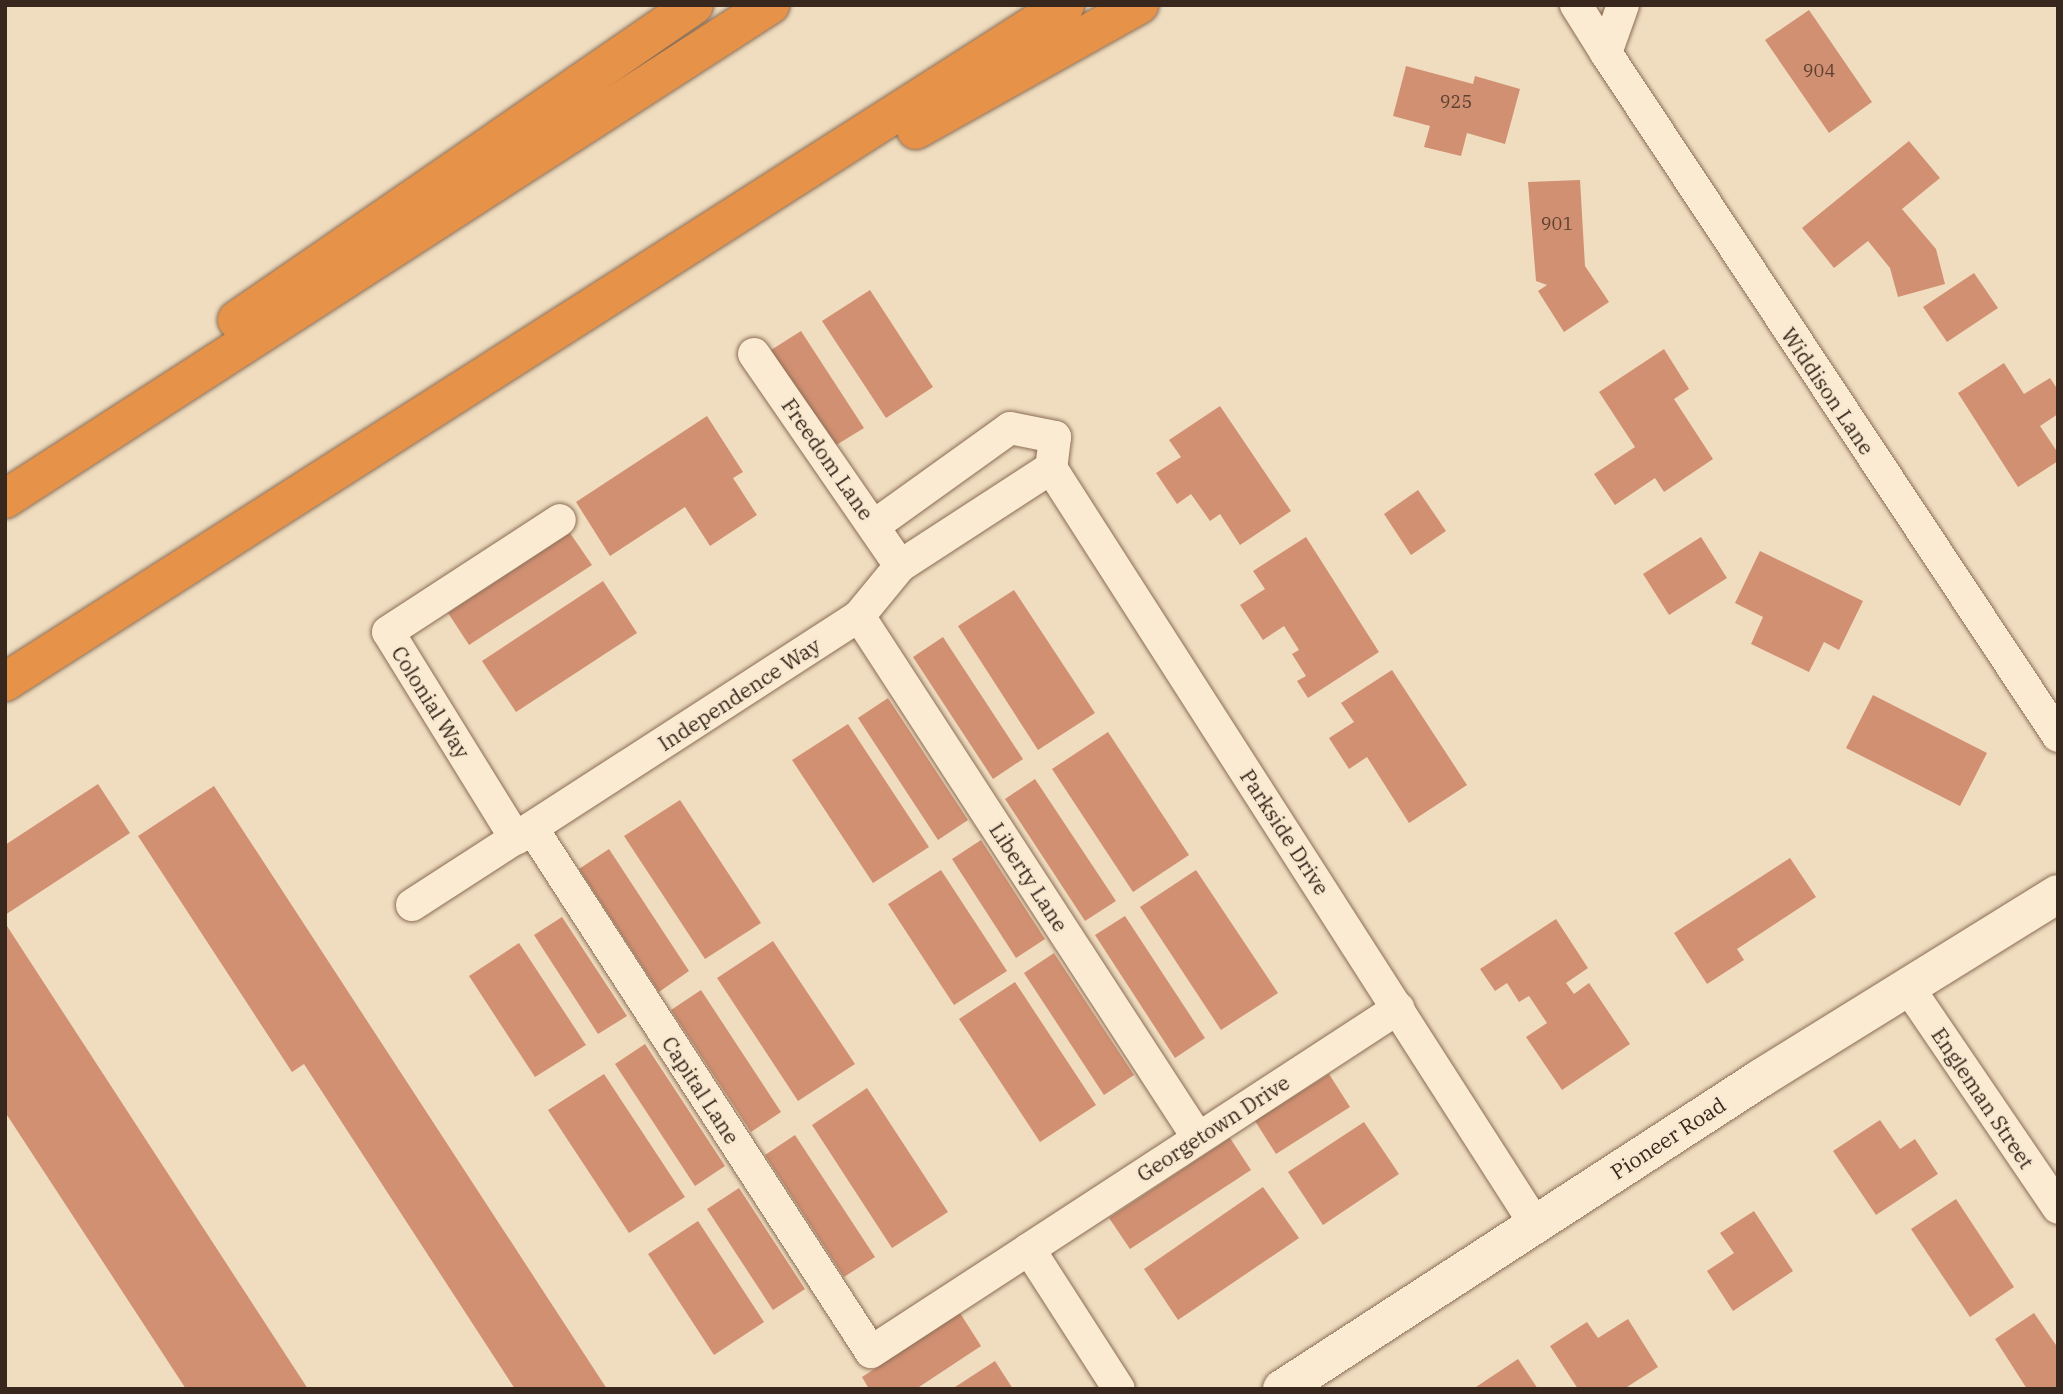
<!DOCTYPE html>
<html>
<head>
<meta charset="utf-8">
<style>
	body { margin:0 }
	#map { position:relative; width:2063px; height:1394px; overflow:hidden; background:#f0ddbf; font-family:"IBM Plex Serif",serif }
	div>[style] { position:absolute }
	.building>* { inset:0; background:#d19072 }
	.roads { filter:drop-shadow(0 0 2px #8a6d56) drop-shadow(0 0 2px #8a6d56) }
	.street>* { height:32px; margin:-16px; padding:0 16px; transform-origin:16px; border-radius:16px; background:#fbebd2 }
	.secondary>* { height:38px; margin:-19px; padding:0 19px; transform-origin:19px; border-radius:19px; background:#fbebd2 }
	.highway>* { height:38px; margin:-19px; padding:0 19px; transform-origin:19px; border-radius:19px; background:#e69249 }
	span { translate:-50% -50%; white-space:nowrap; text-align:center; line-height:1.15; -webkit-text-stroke:5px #f7e8cf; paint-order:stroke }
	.number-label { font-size:18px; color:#5e4132 }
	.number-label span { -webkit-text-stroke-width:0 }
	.street-label { font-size:21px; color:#38271c }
	.frame { position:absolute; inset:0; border:7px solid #38271c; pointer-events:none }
</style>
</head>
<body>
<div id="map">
	<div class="building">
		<i style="clip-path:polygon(1809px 10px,1872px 102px,1829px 133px,1765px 40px)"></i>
		<i style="clip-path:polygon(1406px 66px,1473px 84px,1475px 76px,1520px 89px,1505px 144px,1467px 133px,1461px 156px,1424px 147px,1430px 126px,1393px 116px)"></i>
		<i style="clip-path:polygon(1909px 141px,1940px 178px,1902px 209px,1936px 249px,1945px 284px,1898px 297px,1890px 268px,1868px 241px,1834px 268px,1802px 228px)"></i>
		<i style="clip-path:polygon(1580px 180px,1585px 266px,1609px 302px,1564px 332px,1538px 291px,1547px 285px,1536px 281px,1528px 182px)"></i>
		<i style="clip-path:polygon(1974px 273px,1998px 308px,1947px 342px,1923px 307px)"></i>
		<i style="clip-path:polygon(870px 290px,933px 387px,886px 418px,822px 321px)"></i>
		<i style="clip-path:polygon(801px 331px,864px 428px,833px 447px,771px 350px)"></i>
		<i style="clip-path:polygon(1664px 349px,1689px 389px,1674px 399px,1713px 459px,1664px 492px,1655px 478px,1615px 505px,1594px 474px,1635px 447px,1599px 392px)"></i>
		<i style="clip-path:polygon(2004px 363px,2024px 394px,2050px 378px,2058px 390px,2058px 414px,2040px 426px,2058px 453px,2058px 461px,2018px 487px,1958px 393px)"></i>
		<i style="clip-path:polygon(1220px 406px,1291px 511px,1240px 545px,1220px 514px,1210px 521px,1191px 494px,1177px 504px,1156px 473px,1181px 457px,1169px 440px)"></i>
		<i style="clip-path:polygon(707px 416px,743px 472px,733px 478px,757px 515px,710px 546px,685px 507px,610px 556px,576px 502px)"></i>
		<i style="clip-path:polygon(1418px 490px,1446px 531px,1411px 555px,1384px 514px)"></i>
		<i style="clip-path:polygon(570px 533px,592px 565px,469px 645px,448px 613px)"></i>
		<i style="clip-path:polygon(1306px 537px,1379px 652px,1308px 698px,1297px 681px,1306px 676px,1292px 654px,1299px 650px,1284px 626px,1263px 640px,1240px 605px,1265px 589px,1253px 571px)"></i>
		<i style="clip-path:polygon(1701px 537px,1727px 578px,1669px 615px,1643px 574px)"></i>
		<i style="clip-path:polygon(1760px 551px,1863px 601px,1839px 650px,1824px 642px,1809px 672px,1751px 644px,1763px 617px,1735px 603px)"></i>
		<i style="clip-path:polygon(603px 581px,637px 633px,516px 712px,482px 661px)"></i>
		<i style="clip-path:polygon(1014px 590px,1095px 713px,1038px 750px,958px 626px)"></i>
		<i style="clip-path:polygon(943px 637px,1023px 759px,993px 779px,913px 657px)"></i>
		<i style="clip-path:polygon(1392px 670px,1467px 785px,1409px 823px,1367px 757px,1349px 769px,1329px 738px,1354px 722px,1341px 703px)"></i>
		<i style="clip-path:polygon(1873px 695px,1987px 753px,1960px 806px,1846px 748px)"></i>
		<i style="clip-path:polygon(888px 698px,968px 820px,938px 840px,858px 718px)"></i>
		<i style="clip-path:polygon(848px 724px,929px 847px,873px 883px,792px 760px)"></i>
		<i style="clip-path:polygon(1108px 732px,1189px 855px,1133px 892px,1052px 769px)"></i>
		<i style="clip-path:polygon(1035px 779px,1116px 901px,1085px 921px,1005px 799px)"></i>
		<i style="clip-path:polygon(98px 784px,130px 833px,5px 915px,5px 845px)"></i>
		<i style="clip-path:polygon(214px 786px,607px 1389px,515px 1389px,304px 1064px,292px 1072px,138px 836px)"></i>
		<i style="clip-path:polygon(680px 800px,761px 923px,705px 959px,624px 836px)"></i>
		<i style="clip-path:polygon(981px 840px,1045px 939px,1016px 958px,952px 859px)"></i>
		<i style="clip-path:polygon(609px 849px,689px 971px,659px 992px,579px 869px)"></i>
		<i style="clip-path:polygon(1790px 858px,1816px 897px,1737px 949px,1744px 960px,1707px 984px,1674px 933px)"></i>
		<i style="clip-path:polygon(941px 870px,1007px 971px,954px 1005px,888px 904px)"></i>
		<i style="clip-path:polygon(1196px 870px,1278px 993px,1221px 1030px,1140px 907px)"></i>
		<i style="clip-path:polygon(1125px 916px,1205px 1038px,1175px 1058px,1095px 935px)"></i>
		<i style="clip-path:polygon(562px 917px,627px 1016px,598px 1034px,534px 935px)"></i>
		<i style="clip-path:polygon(1556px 919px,1588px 968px,1566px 983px,1574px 994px,1589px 983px,1630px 1044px,1562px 1090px,1526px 1037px,1547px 1023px,1529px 996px,1519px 1002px,1507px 983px,1495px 991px,1480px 969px)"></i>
		<i style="clip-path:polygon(5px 923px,308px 1389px,186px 1389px,5px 1112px)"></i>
		<i style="clip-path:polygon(773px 941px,855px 1064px,798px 1101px,717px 978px)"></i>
		<i style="clip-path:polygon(519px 943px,586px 1045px,535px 1077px,469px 976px)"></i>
		<i style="clip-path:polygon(1054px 953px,1134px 1075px,1104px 1095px,1024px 973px)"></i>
		<i style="clip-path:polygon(1015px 982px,1096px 1105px,1040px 1142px,959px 1019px)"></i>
		<i style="clip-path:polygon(701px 990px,781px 1112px,751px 1132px,671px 1010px)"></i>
		<i style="clip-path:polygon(645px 1044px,725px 1166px,695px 1186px,615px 1064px)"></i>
		<i style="clip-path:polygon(604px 1074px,685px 1197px,629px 1233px,548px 1110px)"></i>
		<i style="clip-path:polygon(1329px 1074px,1350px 1107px,1276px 1154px,1255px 1121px)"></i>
		<i style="clip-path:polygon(867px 1088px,948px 1212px,892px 1248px,812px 1125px)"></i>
		<i style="clip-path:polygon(1880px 1120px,1900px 1149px,1915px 1139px,1938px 1174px,1876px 1215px,1833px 1151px)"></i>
		<i style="clip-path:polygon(1364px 1122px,1399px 1174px,1323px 1225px,1288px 1172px)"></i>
		<i style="clip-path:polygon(795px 1135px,875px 1257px,844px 1277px,765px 1155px)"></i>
		<i style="clip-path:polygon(1230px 1138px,1251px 1170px,1130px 1249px,1109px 1218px)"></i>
		<i style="clip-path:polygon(1263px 1187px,1299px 1238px,1178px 1320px,1144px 1269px)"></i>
		<i style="clip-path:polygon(739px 1188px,805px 1289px,773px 1310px,707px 1209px)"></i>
		<i style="clip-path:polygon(1956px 1199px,2014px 1287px,1970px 1317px,1911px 1229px)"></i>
		<i style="clip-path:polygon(1754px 1211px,1793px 1271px,1733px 1311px,1707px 1271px,1734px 1253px,1720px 1233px)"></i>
		<i style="clip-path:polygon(698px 1221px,764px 1322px,714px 1355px,648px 1254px)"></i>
		<i style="clip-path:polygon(960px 1313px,981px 1346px,916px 1389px,869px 1389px,862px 1377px)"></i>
		<i style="clip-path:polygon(2034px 1313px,2058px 1348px,2058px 1389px,2027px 1389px,1995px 1339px)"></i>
		<i style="clip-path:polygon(1628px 1319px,1658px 1367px,1624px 1389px,1578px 1389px,1550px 1346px,1587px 1322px,1598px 1338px)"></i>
		<i style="clip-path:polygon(1518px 1359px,1538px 1389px,1473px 1389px)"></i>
		<i style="clip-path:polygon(995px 1361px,1013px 1389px,952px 1389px)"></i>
	</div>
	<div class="roads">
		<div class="street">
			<i style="left:1576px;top:5px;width:57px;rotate:58deg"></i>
			<i style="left:1606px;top:53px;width:51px;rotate:-70.5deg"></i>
			<i style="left:1606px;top:53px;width:819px;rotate:56.5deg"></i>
			<i style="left:754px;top:354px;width:257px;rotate:55.4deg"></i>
			<i style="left:875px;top:525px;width:166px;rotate:-35.7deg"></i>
			<i style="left:1010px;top:428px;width:46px;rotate:11.3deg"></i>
			<i style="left:1055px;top:437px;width:31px;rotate:97deg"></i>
			<i style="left:1051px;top:468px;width:898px;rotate:57.37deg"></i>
			<i style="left:859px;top:616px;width:622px;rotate:57deg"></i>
			<i style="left:532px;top:828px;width:624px;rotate:57.1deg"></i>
			<i style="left:871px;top:1352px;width:189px;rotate:-33.1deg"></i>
			<i style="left:1029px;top:1249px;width:166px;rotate:57.3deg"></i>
			<i style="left:516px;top:839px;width:243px;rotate:-121.7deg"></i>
			<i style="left:388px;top:632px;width:205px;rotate:-33.1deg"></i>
			<i style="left:412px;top:905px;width:532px;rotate:-32.88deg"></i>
			<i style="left:859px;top:616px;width:65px;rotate:-50.6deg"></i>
			<i style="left:900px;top:566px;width:180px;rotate:-33deg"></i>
			<i style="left:1908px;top:987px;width:267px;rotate:55.8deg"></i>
			<i style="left:1029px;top:1249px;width:441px;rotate:-33.1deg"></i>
		</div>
		<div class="secondary">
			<i style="left:1282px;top:1389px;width:571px;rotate:-32.99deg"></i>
			<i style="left:1761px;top:1078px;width:349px;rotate:-31.8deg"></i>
		</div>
		<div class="highway">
			<i style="left:916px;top:130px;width:256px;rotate:-29.3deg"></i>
			<i style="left:237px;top:320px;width:555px;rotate:-34.58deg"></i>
			<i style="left:5px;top:499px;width:911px;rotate:-32.85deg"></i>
			<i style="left:5px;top:682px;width:1258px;rotate:-32.57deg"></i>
		</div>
	</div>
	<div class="number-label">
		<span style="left:1819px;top:71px">904</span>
		<span style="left:1456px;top:102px">925</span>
		<span style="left:1557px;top:224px">901</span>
	</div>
	<div class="street-label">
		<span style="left:1828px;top:391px;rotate:56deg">Widdison Lane</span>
		<span style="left:828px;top:459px;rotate:55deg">Freedom Lane</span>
		<span style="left:739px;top:694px;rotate:-33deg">Independence Way</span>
		<span style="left:431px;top:702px;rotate:58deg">Colonial Way</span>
		<span style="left:1285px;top:832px;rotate:57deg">Parkside Drive</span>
		<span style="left:1029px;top:877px;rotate:57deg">Liberty Lane</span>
		<span style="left:701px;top:1090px;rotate:57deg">Capital Lane</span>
		<span style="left:1983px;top:1098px;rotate:56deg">Engleman Street</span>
		<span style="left:1213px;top:1128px;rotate:-33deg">Georgetown Drive</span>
		<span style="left:1668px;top:1138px;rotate:-33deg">Pioneer Road</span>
	</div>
	<div class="frame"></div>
</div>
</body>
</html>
